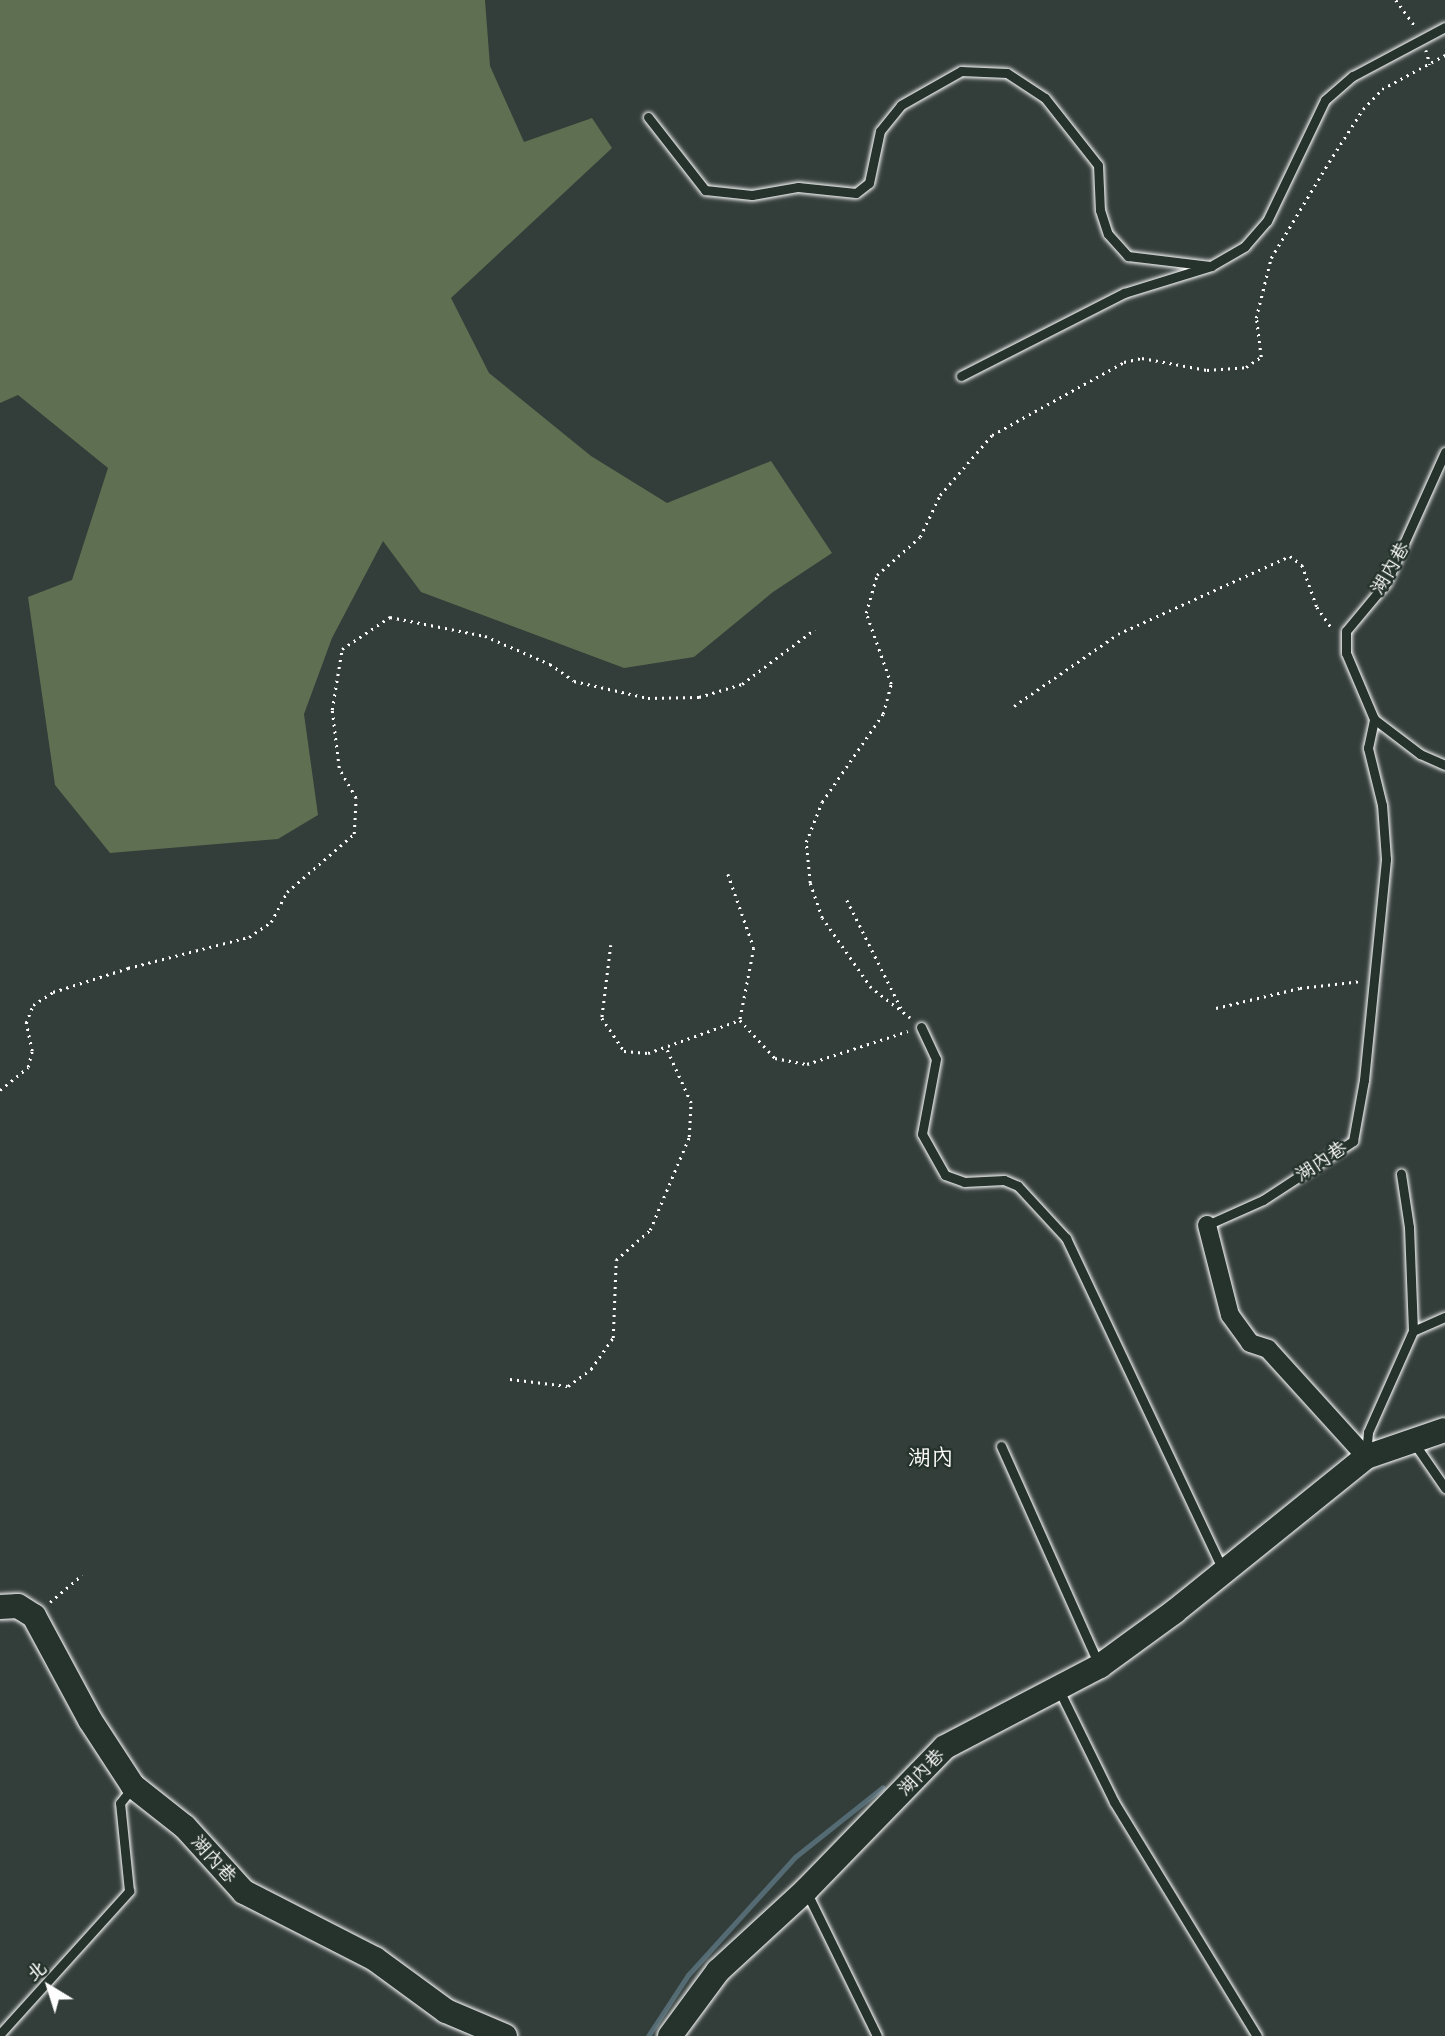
<!DOCTYPE html>
<html>
<head>
<meta charset="utf-8">
<style>
	body { margin:0 }
	#map { position:relative; width:1445px; height:2036px; overflow:hidden; background:#333d3a; font-family:Delius,"LXGW WenKai TC",sans-serif }
	div>[style] { position:absolute }
	.green>* { inset:0; background:#5f6f51 }
	.stream>* { height:5px; margin:-2.5px; padding:0 2.5px; transform-origin:2.5px; border-radius:2.5px; background:#556b73 }
	.path>* { height:2.5px; margin-top:-1.25px; transform-origin:0; background:repeating-linear-gradient(90deg,#fff 0 2px,transparent 0 7px) }
	.roads { filter:drop-shadow(0 0 2px #fff) drop-shadow(0 0 2px #fff) }
	.lane>* { height:9px; margin:-4.5px; padding:0 4.5px; transform-origin:4.5px; border-radius:4.5px; background:#26332d }
	.street>* { height:18px; margin:-9px; padding:0 9px; transform-origin:9px; border-radius:9px; background:#26332d }
	.secondary>* { height:24px; margin:-12px; padding:0 12px; transform-origin:12px; border-radius:12px; background:#26332d }
	span { translate:-50% -50%; white-space:nowrap; text-align:center; line-height:1.15; -webkit-text-stroke:5px #26332d; paint-order:stroke }
	.street-label { font-size:19px; color:#fff }
	.quarter-label { font-size:23px; color:#fff }
	.north { position:absolute; left:14px; top:1952px; width:70px; height:70px; -webkit-text-stroke:5px #26332d; paint-order:stroke; rotate:322deg; font-size:19px; font-weight:700; line-height:28px; text-align:center; color:#fff }
	.north::after { content:''; display:block; margin:auto; width:24px; height:32px; background:#fff; clip-path:polygon(50% 0,100% 100%,50% 72%,0 100%) }
</style>
</head>
<body>
<div id="map">
	<div class="green">
		<i style="clip-path:polygon(0 0,485px 0,490px 66px,524px 142px,592px 118px,612px 148px,451px 298px,489px 373px,591px 456px,667px 503px,771px 461px,832px 553px,773px 592px,694px 657px,624px 668px,421px 592px,383px 541px,332px 638px,304px 714px,318px 815px,278px 839px,110px 853px,55px 785px,28px 597px,72px 580px,108px 468px,18px 395px,0 403px)"></i>
	</div>
	<div class="stream">
		<i style="left:648px;top:2036px;width:73px;rotate:-56.7deg"></i>
		<i style="left:688px;top:1975px;width:159px;rotate:-47.8deg"></i>
		<i style="left:795px;top:1857px;width:112px;rotate:-38.5deg"></i>
	</div>
	<div class="path">
		<i style="left:1396px;top:0;width:34px;rotate:54deg"></i>
		<i style="left:1426px;top:50px;width:15px;rotate:74deg"></i>
		<i style="left:1014px;top:706px;width:126px;rotate:-34.7deg"></i>
		<i style="left:1118px;top:634px;width:189px;rotate:-24.4deg"></i>
		<i style="left:1290px;top:556px;width:15px;rotate:37deg"></i>
		<i style="left:1302px;top:565px;width:45px;rotate:70.3deg"></i>
		<i style="left:1317px;top:607px;width:28px;rotate:55deg"></i>
		<i style="left:728px;top:874px;width:78px;rotate:70.6deg"></i>
		<i style="left:754px;top:948px;width:73px;rotate:101deg"></i>
		<i style="left:847px;top:900px;width:121px;rotate:63.4deg"></i>
		<i style="left:611px;top:945px;width:74px;rotate:97deg"></i>
		<i style="left:602px;top:1018px;width:40px;rotate:56deg"></i>
		<i style="left:624px;top:1051px;width:24px;rotate:5deg"></i>
		<i style="left:648px;top:1053px;width:98px;rotate:-19.7deg"></i>
		<i style="left:740px;top:1020px;width:52px;rotate:47.4deg"></i>
		<i style="left:775px;top:1058px;width:33px;rotate:11deg"></i>
		<i style="left:807px;top:1064px;width:106px;rotate:-18.1deg"></i>
		<i style="left:1216px;top:1008px;width:86px;rotate:-13.4deg"></i>
		<i style="left:1300px;top:988px;width:62px;rotate:-6.4deg"></i>
		<i style="left:910px;top:1018px;width:49px;rotate:-142.4deg"></i>
		<i style="left:871px;top:988px;width:85px;rotate:-125deg"></i>
		<i style="left:822px;top:918px;width:37px;rotate:-109deg"></i>
		<i style="left:810px;top:883px;width:41px;rotate:-95.6deg"></i>
		<i style="left:806px;top:842px;width:43px;rotate:-68.2deg"></i>
		<i style="left:822px;top:802px;width:107px;rotate:-55.3deg"></i>
		<i style="left:883px;top:714px;width:31px;rotate:-75deg"></i>
		<i style="left:891px;top:684px;width:75px;rotate:-109.4deg"></i>
		<i style="left:866px;top:613px;width:40px;rotate:-74deg"></i>
		<i style="left:877px;top:575px;width:57px;rotate:-41.5deg"></i>
		<i style="left:920px;top:537px;width:47px;rotate:-64.5deg"></i>
		<i style="left:940px;top:495px;width:79px;rotate:-49.1deg"></i>
		<i style="left:992px;top:435px;width:151px;rotate:-28.9deg"></i>
		<i style="left:1124px;top:362px;width:18px;rotate:-13deg"></i>
		<i style="left:1142px;top:358px;width:66px;rotate:10.5deg"></i>
		<i style="left:1207px;top:370px;width:39px;rotate:-4deg"></i>
		<i style="left:1246px;top:367px;width:18px;rotate:-34deg"></i>
		<i style="left:1261px;top:357px;width:39px;rotate:-97deg"></i>
		<i style="left:1256px;top:318px;width:62px;rotate:-76deg"></i>
		<i style="left:1271px;top:258px;width:112px;rotate:-58.9deg"></i>
		<i style="left:1329px;top:162px;width:63px;rotate:-57.3deg"></i>
		<i style="left:1363px;top:109px;width:28px;rotate:-46deg"></i>
		<i style="left:1382px;top:89px;width:72px;rotate:-28.4deg"></i>
		<i style="left:0;top:1090px;width:36px;rotate:-39deg"></i>
		<i style="left:28px;top:1067px;width:16px;rotate:-76deg"></i>
		<i style="left:32px;top:1051px;width:29px;rotate:-102deg"></i>
		<i style="left:26px;top:1023px;width:19px;rotate:-69deg"></i>
		<i style="left:33px;top:1005px;width:24px;rotate:-33deg"></i>
		<i style="left:53px;top:992px;width:79px;rotate:-17.7deg"></i>
		<i style="left:128px;top:968px;width:125px;rotate:-14.4deg"></i>
		<i style="left:249px;top:937px;width:27px;rotate:-34deg"></i>
		<i style="left:271px;top:922px;width:34px;rotate:-62deg"></i>
		<i style="left:287px;top:892px;width:89px;rotate:-40.9deg"></i>
		<i style="left:354px;top:834px;width:36px;rotate:-87deg"></i>
		<i style="left:356px;top:798px;width:34px;rotate:-120deg"></i>
		<i style="left:339px;top:768px;width:58px;rotate:-96.9deg"></i>
		<i style="left:332px;top:710px;width:62px;rotate:-80.7deg"></i>
		<i style="left:342px;top:649px;width:58px;rotate:-33.7deg"></i>
		<i style="left:390px;top:617px;width:97px;rotate:11.3deg"></i>
		<i style="left:485px;top:636px;width:71px;rotate:23.3deg"></i>
		<i style="left:550px;top:664px;width:29px;rotate:35deg"></i>
		<i style="left:574px;top:681px;width:76px;rotate:12.9deg"></i>
		<i style="left:648px;top:698px;width:51px;rotate:-1.1deg"></i>
		<i style="left:699px;top:697px;width:45px;rotate:-16.8deg"></i>
		<i style="left:742px;top:684px;width:91px;rotate:-37deg"></i>
		<i style="left:510px;top:1379px;width:58px;rotate:6.9deg"></i>
		<i style="left:568px;top:1386px;width:29px;rotate:-36deg"></i>
		<i style="left:591px;top:1369px;width:38px;rotate:-55deg"></i>
		<i style="left:613px;top:1338px;width:78px;rotate:-87.8deg"></i>
		<i style="left:616px;top:1260px;width:45px;rotate:-41.4deg"></i>
		<i style="left:650px;top:1230px;width:101px;rotate:-67.2deg"></i>
		<i style="left:689px;top:1137px;width:34px;rotate:-87deg"></i>
		<i style="left:691px;top:1103px;width:60px;rotate:-114.4deg"></i>
		<i style="left:50px;top:1602px;width:42px;rotate:-40.2deg"></i>
	</div>
	<div class="roads">
		<div class="lane">
			<i style="left:648px;top:117px;width:93px;rotate:52deg"></i>
			<i style="left:705px;top:190px;width:47px;rotate:6.1deg"></i>
			<i style="left:752px;top:195px;width:47px;rotate:-9.9deg"></i>
			<i style="left:798px;top:187px;width:58px;rotate:5.9deg"></i>
			<i style="left:856px;top:193px;width:16px;rotate:-38deg"></i>
			<i style="left:869px;top:183px;width:53px;rotate:-78.1deg"></i>
			<i style="left:880px;top:131px;width:33px;rotate:-51deg"></i>
			<i style="left:901px;top:105px;width:69px;rotate:-29.5deg"></i>
			<i style="left:961px;top:71px;width:46px;rotate:2.5deg"></i>
			<i style="left:1007px;top:73px;width:45px;rotate:33.3deg"></i>
			<i style="left:1045px;top:98px;width:85px;rotate:51.7deg"></i>
			<i style="left:1098px;top:165px;width:45px;rotate:87.5deg"></i>
			<i style="left:1100px;top:210px;width:25px;rotate:72deg"></i>
			<i style="left:1108px;top:234px;width:30px;rotate:48deg"></i>
			<i style="left:1128px;top:256px;width:84px;rotate:6.9deg"></i>
			<i style="left:961px;top:376px;width:183px;rotate:-27deg"></i>
			<i style="left:1124px;top:293px;width:91px;rotate:-17.2deg"></i>
			<i style="left:1211px;top:266px;width:39px;rotate:-30deg"></i>
			<i style="left:1245px;top:246px;width:33px;rotate:-49deg"></i>
			<i style="left:1267px;top:221px;width:134px;rotate:-64.4deg"></i>
			<i style="left:1325px;top:100px;width:37px;rotate:-41deg"></i>
			<i style="left:1353px;top:76px;width:104px;rotate:-28deg"></i>
			<i style="left:1445px;top:452px;width:144px;rotate:114.2deg"></i>
			<i style="left:1386px;top:583px;width:62px;rotate:129.8deg"></i>
			<i style="left:1346px;top:631px;width:22px;rotate:90deg"></i>
			<i style="left:1346px;top:653px;width:72px;rotate:67deg"></i>
			<i style="left:1374px;top:719px;width:58px;rotate:37.3deg"></i>
			<i style="left:1420px;top:754px;width:27px;rotate:24deg"></i>
			<i style="left:921px;top:1027px;width:35px;rotate:65deg"></i>
			<i style="left:936px;top:1059px;width:76px;rotate:100.6deg"></i>
			<i style="left:922px;top:1134px;width:47px;rotate:60.7deg"></i>
			<i style="left:945px;top:1175px;width:20px;rotate:20deg"></i>
			<i style="left:964px;top:1182px;width:40px;rotate:-2.9deg"></i>
			<i style="left:1004px;top:1180px;width:15px;rotate:23deg"></i>
			<i style="left:1018px;top:1186px;width:71px;rotate:47.3deg"></i>
			<i style="left:1066px;top:1238px;width:367px;rotate:64.7deg"></i>
			<i style="left:1207px;top:1225px;width:61px;rotate:-24.1deg"></i>
			<i style="left:1263px;top:1200px;width:108px;rotate:-33.2deg"></i>
			<i style="left:1353px;top:1141px;width:62px;rotate:-79.8deg"></i>
			<i style="left:1364px;top:1080px;width:222px;rotate:-84.3deg"></i>
			<i style="left:1386px;top:859px;width:54px;rotate:-94.2deg"></i>
			<i style="left:1382px;top:805px;width:59px;rotate:-103.8deg"></i>
			<i style="left:1368px;top:748px;width:30px;rotate:-78deg"></i>
			<i style="left:1413px;top:1331px;width:35px;rotate:-24deg"></i>
			<i style="left:1414px;top:1443px;width:55px;rotate:55.4deg"></i>
			<i style="left:1001px;top:1446px;width:240px;rotate:65.9deg"></i>
			<i style="left:1366px;top:1455px;width:23px;rotate:-85deg"></i>
			<i style="left:1368px;top:1432px;width:111px;rotate:-66deg"></i>
			<i style="left:1413px;top:1331px;width:104px;rotate:-92.2deg"></i>
			<i style="left:1409px;top:1227px;width:54px;rotate:-98.6deg"></i>
			<i style="left:1058px;top:1688px;width:127px;rotate:63.8deg"></i>
			<i style="left:1114px;top:1802px;width:274px;rotate:58.6deg"></i>
			<i style="left:806px;top:1891px;width:161px;rotate:63.9deg"></i>
			<i style="left:0;top:2034px;width:193px;rotate:-47.9deg"></i>
			<i style="left:129px;top:1891px;width:88px;rotate:-95.8deg"></i>
			<i style="left:120px;top:1803px;width:19px;rotate:-51deg"></i>
		</div>
		<div class="street">
			<i style="left:1207px;top:1225px;width:93px;rotate:75.7deg"></i>
			<i style="left:1230px;top:1315px;width:34px;rotate:54deg"></i>
			<i style="left:1250px;top:1343px;width:19px;rotate:18deg"></i>
			<i style="left:1268px;top:1349px;width:146px;rotate:47.8deg"></i>
		</div>
		<div class="secondary">
			<i style="left:0;top:1607px;width:18px;rotate:-3deg"></i>
			<i style="left:18px;top:1606px;width:19px;rotate:32deg"></i>
			<i style="left:34px;top:1616px;width:118px;rotate:61.7deg"></i>
			<i style="left:90px;top:1720px;width:79px;rotate:56.9deg"></i>
			<i style="left:133px;top:1786px;width:66px;rotate:38.3deg"></i>
			<i style="left:185px;top:1827px;width:88px;rotate:47.8deg"></i>
			<i style="left:244px;top:1892px;width:147px;rotate:27.1deg"></i>
			<i style="left:375px;top:1959px;width:88px;rotate:36.2deg"></i>
			<i style="left:446px;top:2011px;width:64px;rotate:23deg"></i>
			<i style="left:670px;top:2036px;width:81px;rotate:-53.6deg"></i>
			<i style="left:718px;top:1971px;width:120px;rotate:-42.6deg"></i>
			<i style="left:806px;top:1890px;width:199px;rotate:-45.8deg"></i>
			<i style="left:945px;top:1747px;width:175px;rotate:-27.6deg"></i>
			<i style="left:1100px;top:1666px;width:92px;rotate:-36.1deg"></i>
			<i style="left:1174px;top:1612px;width:247px;rotate:-38.9deg"></i>
			<i style="left:1366px;top:1457px;width:83px;rotate:-18.9deg"></i>
		</div>
	</div>
	<div class="street-label">
		<span style="left:1390px;top:568px;rotate:-59deg">湖內巷</span>
		<span style="left:1321px;top:1161px;rotate:-33deg">湖內巷</span>
		<span style="left:921px;top:1772px;rotate:-45deg">湖內巷</span>
		<span style="left:214px;top:1859px;rotate:48deg">湖內巷</span>
	</div>
	<div class="quarter-label">
		<span style="left:931px;top:1457px">湖內</span>
	</div>
	<div class="north">北</div>
</div>
</body>
</html>
